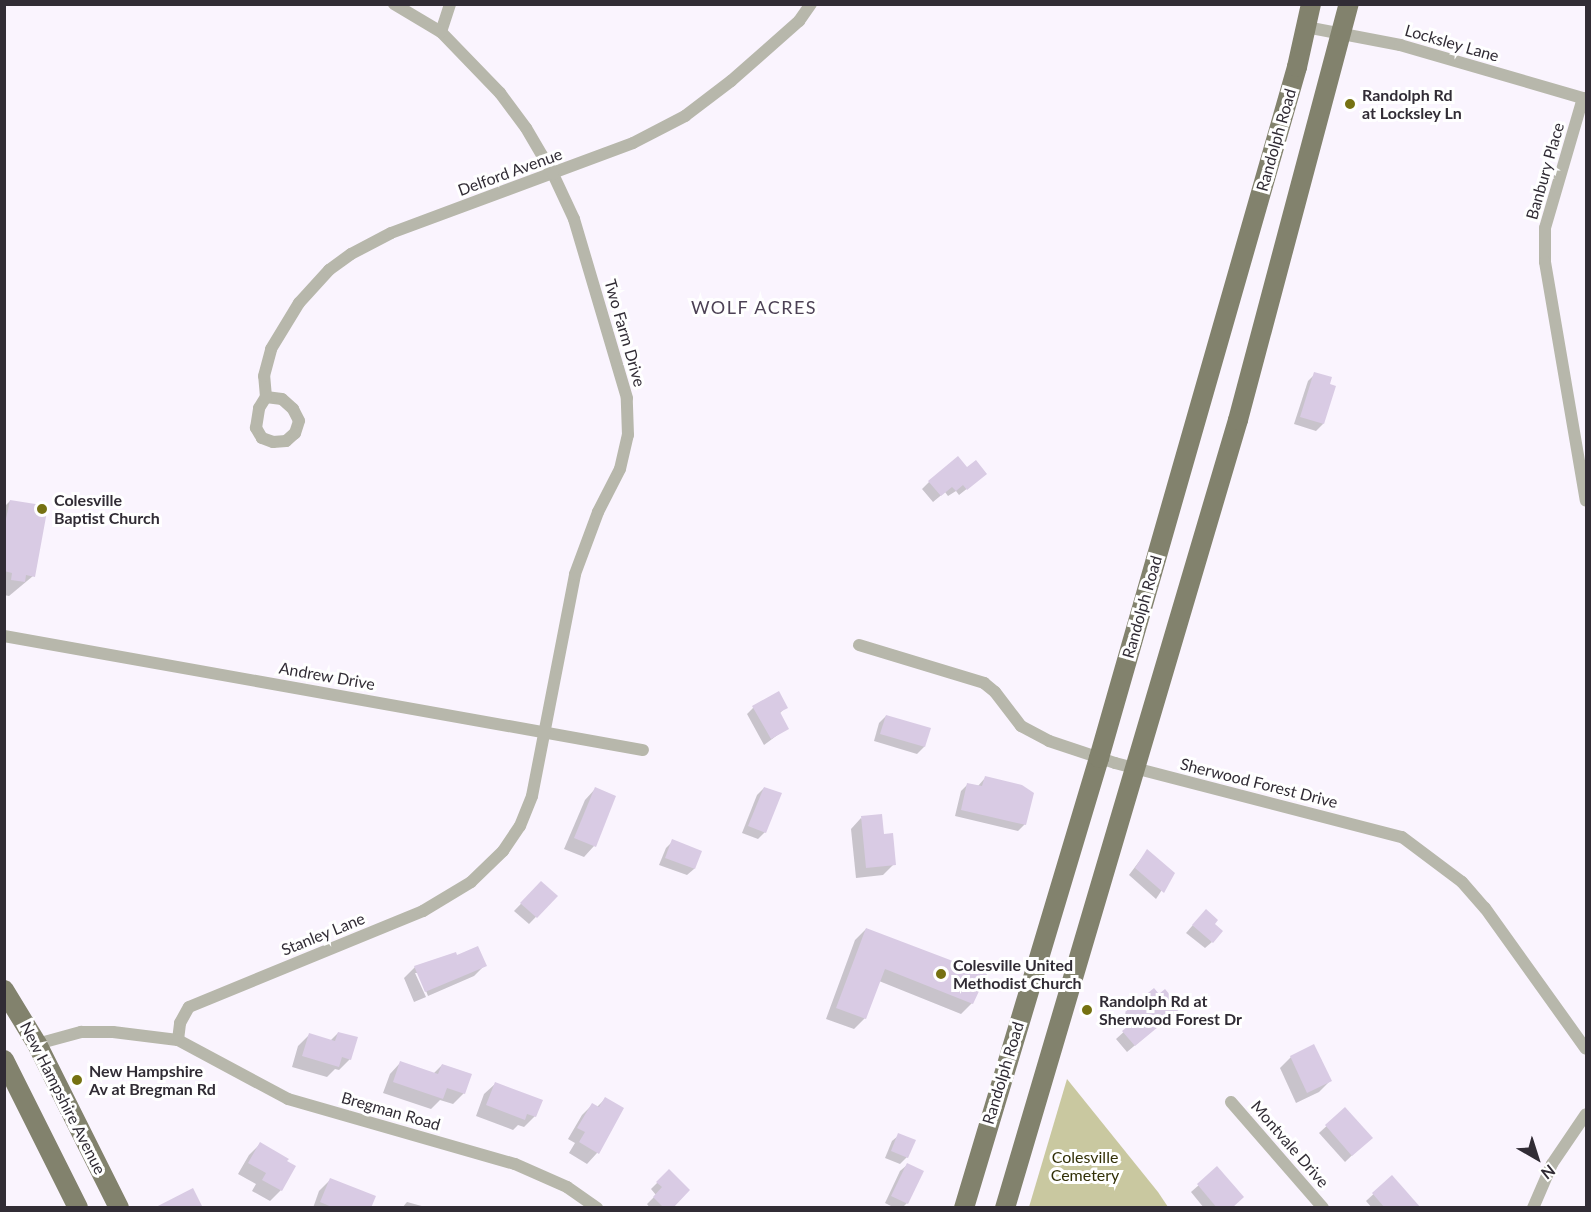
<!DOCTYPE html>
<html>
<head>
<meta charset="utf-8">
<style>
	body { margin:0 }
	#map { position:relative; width:1591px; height:1212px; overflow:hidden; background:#faf4fe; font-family:Lato,sans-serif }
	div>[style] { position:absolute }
	.green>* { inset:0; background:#c9c8a0 }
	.shadow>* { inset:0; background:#0003 }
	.building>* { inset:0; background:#d9cbe4 }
	.street>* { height:12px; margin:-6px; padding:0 6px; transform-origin:6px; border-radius:6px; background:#b7b7ab }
	.primary>* { height:20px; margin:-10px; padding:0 10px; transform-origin:10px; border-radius:10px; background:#82826d }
	.dots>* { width:16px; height:16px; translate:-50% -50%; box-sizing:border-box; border:3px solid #fff; border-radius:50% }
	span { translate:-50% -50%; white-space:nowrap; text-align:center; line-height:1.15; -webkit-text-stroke:6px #fff; paint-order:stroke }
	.street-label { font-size:16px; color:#312c35 }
	.poi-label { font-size:16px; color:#312c35; font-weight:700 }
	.left { translate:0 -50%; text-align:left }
	.park-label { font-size:16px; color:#323007 }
	.neighbourhood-label { font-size:18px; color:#4c4155; letter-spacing:1.5px }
	.frame { position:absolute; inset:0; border:6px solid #312c35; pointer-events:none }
	.north { position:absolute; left:1507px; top:1128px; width:60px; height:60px; -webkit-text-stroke:4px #fff; paint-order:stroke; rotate:141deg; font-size:16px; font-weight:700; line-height:24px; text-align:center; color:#312c35 }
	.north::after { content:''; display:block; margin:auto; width:21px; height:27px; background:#312c35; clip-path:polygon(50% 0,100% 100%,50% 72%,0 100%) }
</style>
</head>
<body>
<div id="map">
	<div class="green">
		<i style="clip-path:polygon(1067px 1079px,1158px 1192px,1168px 1207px,1029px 1207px)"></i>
	</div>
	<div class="shadow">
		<i style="clip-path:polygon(1315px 374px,1323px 424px,1316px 431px,1294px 424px,1308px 381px)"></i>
		<i style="clip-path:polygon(978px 480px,959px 495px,956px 491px,948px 496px,945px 492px,933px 502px,922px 489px,929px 482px)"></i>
		<i style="clip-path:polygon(10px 501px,33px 576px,9px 596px,4px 595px,4px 507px)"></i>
		<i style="clip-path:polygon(786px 707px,779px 714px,787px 728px,764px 745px,747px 714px,753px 708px)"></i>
		<i style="clip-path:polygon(886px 716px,929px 729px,924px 747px,917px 754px,874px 741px,879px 723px)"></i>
		<i style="clip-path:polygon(985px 778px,1025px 824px,1018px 831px,955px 816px,961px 791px,968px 784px,978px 786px)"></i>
		<i style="clip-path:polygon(764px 788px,765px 832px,758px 839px,742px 833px,757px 795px)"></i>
		<i style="clip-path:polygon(595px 789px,594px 846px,584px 857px,564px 849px,585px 800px)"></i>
		<i style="clip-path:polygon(861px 818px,894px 864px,883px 875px,856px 878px,851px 829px)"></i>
		<i style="clip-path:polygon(673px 841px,700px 851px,694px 869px,687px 875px,659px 865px,666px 848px)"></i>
		<i style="clip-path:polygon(1147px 851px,1173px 873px,1156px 899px,1129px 875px)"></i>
		<i style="clip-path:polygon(541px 883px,556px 896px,529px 924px,514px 911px)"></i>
		<i style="clip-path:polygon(1199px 918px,1212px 942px,1205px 948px,1186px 933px)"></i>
		<i style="clip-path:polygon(866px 929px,972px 1003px,961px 1014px,879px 981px,865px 1018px,854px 1029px,826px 1019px,855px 940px)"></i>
		<i style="clip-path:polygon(456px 957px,485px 965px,474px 976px,428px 996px,419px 973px,415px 973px,426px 997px,414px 1002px,404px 978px,415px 967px)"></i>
		<i style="clip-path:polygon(1126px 1013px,1172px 1014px,1127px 1052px,1116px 1039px,1127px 1029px,1119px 1020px)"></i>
		<i style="clip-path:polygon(338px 1033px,350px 1059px,339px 1070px,335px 1069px,327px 1077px,292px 1067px,298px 1046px,309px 1035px,330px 1041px)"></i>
		<i style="clip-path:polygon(1314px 1046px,1330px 1081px,1319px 1092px,1296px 1103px,1280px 1068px,1291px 1057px)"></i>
		<i style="clip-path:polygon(400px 1063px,433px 1074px,442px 1065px,464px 1093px,453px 1104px,440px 1100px,431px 1109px,383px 1093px,390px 1074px)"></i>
		<i style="clip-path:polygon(495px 1084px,535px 1116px,524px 1127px,518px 1125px,513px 1130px,476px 1116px,484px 1094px)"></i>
		<i style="clip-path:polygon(605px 1099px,622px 1109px,597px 1153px,587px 1164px,569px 1153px,575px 1143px,568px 1139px,582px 1115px,592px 1105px,597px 1107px)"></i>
		<i style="clip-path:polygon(1345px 1109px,1364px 1144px,1345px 1162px,1319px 1133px)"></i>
		<i style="clip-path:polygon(899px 1135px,907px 1157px,900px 1164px,885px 1158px,892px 1141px)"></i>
		<i style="clip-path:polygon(260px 1144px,294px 1167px,281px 1190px,270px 1201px,252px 1191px,256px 1184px,238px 1174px,249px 1155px)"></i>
		<i style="clip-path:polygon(907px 1165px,907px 1203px,902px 1208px,895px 1208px,885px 1203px,900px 1171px)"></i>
		<i style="clip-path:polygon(1217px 1169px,1231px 1208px,1204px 1208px,1191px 1192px)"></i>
		<i style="clip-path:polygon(669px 1171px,671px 1208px,650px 1208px,647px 1204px,656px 1195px,651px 1189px)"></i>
		<i style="clip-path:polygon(1392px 1177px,1415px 1208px,1372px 1208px,1366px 1201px)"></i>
		<i style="clip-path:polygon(330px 1180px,370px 1208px,313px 1208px,319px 1191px)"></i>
		<i style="clip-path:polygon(407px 1202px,429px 1208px,402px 1208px)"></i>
	</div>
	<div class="building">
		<i style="clip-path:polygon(1314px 372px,1332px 377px,1330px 384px,1336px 386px,1324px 424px,1300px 417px)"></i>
		<i style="clip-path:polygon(958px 456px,967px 467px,976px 460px,987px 474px,967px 490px,963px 485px,956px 491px,952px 487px,941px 496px,928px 481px)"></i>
		<i style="clip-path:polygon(10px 500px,48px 506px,35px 577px,26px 575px,25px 582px,11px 580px,12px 573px,4px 571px,4px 528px)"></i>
		<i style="clip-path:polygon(779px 691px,788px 708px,780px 712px,789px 729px,771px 739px,752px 706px)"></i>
		<i style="clip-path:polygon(886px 715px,931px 728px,925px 747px,880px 734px)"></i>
		<i style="clip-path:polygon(985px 776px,1022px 785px,1034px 793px,1026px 825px,961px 810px,967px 783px,982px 786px)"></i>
		<i style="clip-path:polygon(595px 787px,616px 796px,596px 847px,574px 838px)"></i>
		<i style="clip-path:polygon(764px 787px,782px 793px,766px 833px,748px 826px)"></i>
		<i style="clip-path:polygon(882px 814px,884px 834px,893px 833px,896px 865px,866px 868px,861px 816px)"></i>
		<i style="clip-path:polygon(672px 839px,702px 851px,695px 869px,665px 858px)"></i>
		<i style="clip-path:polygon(1147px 849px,1175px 873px,1164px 893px,1135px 868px)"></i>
		<i style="clip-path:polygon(541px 881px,558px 896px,537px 918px,520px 903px)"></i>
		<i style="clip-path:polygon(1206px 909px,1218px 920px,1215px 924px,1223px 931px,1213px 943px,1192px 925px)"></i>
		<i style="clip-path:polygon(866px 928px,987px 974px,973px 1004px,885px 969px,866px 1019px,836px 1008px)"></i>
		<i style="clip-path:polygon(478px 946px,487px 966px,425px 992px,414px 966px,456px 952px,457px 955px)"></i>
		<i style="clip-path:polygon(1154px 988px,1159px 994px,1165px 989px,1181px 1008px,1135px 1046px,1122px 1031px,1133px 1022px,1125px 1012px)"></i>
		<i style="clip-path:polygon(338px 1032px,358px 1037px,351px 1060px,342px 1057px,339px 1067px,302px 1056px,309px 1033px,335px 1041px)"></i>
		<i style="clip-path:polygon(1314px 1044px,1332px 1081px,1307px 1093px,1290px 1056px)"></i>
		<i style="clip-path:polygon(400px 1061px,438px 1074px,442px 1064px,472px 1074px,465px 1094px,447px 1088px,443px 1099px,393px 1082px)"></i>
		<i style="clip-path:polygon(495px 1082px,543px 1100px,536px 1117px,527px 1114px,525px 1120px,486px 1105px)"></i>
		<i style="clip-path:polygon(605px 1097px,624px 1108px,599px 1154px,579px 1142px,585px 1132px,577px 1128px,592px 1103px,599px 1107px)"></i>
		<i style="clip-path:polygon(1345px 1107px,1373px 1138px,1352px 1156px,1325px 1125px)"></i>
		<i style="clip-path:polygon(898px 1133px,916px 1140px,908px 1158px,891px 1151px)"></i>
		<i style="clip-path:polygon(260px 1142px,289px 1159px,287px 1161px,296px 1166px,282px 1191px,262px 1180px,266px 1173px,248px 1163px)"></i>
		<i style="clip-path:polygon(907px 1163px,924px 1171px,908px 1204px,891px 1196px)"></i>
		<i style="clip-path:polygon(1217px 1166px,1244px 1197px,1232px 1208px,1217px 1208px,1197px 1184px)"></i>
		<i style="clip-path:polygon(669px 1169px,690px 1190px,673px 1208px,664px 1208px,653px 1197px,662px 1187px,656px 1182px)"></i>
		<i style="clip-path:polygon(1392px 1175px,1421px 1208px,1385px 1208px,1372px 1193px)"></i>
		<i style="clip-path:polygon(330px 1178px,376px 1196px,371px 1208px,334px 1208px,320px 1202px)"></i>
		<i style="clip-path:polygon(193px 1188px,203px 1208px,154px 1208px)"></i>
	</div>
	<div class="street">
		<i style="left:1306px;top:27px;width:96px;rotate:10.8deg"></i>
		<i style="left:1400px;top:45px;width:194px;rotate:16.2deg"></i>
		<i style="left:441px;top:32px;width:29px;rotate:-72deg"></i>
		<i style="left:1583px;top:98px;width:135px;rotate:106.3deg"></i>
		<i style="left:1545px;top:228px;width:34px;rotate:90deg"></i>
		<i style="left:1545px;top:262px;width:242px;rotate:80.3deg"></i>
		<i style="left:266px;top:397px;width:16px;rotate:7deg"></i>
		<i style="left:282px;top:399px;width:15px;rotate:42deg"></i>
		<i style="left:293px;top:409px;width:13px;rotate:63deg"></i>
		<i style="left:299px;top:421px;width:13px;rotate:108deg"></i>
		<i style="left:295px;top:433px;width:12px;rotate:138deg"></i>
		<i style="left:286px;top:441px;width:13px;rotate:176deg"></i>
		<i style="left:273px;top:442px;width:12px;rotate:-160deg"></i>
		<i style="left:262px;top:438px;width:12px;rotate:-121deg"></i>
		<i style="left:256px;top:428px;width:20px;rotate:-81deg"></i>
		<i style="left:259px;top:408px;width:13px;rotate:-58deg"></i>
		<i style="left:266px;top:397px;width:21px;rotate:-95deg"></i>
		<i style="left:264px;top:376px;width:28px;rotate:-75deg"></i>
		<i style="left:271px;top:349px;width:54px;rotate:-58.7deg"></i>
		<i style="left:299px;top:303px;width:45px;rotate:-47.7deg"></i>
		<i style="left:329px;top:270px;width:27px;rotate:-36deg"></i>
		<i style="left:351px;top:254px;width:45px;rotate:-27.7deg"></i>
		<i style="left:391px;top:233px;width:258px;rotate:-20.4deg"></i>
		<i style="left:633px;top:143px;width:59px;rotate:-27.4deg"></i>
		<i style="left:685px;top:116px;width:58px;rotate:-37.3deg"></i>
		<i style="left:731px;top:81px;width:91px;rotate:-41.4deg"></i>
		<i style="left:799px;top:21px;width:21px;rotate:-55deg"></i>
		<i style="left:4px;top:636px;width:649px;rotate:10.12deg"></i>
		<i style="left:859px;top:645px;width:131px;rotate:16.9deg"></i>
		<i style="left:984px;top:683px;width:14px;rotate:39deg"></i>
		<i style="left:995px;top:692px;width:43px;rotate:52.6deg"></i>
		<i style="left:1021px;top:726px;width:32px;rotate:28deg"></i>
		<i style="left:1049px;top:741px;width:70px;rotate:18.4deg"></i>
		<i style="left:1115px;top:763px;width:296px;rotate:14.5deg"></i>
		<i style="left:1402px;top:837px;width:75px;rotate:36.9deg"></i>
		<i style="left:1462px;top:882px;width:35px;rotate:49deg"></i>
		<i style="left:1485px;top:908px;width:173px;rotate:54.4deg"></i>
		<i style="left:178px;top:1040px;width:17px;rotate:-83deg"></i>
		<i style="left:180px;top:1023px;width:18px;rotate:-61deg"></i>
		<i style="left:189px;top:1007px;width:253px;rotate:-22.3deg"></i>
		<i style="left:423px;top:911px;width:56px;rotate:-31.1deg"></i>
		<i style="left:471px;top:882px;width:45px;rotate:-44.1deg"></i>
		<i style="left:503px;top:851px;width:30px;rotate:-56deg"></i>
		<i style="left:520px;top:826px;width:32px;rotate:-68deg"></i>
		<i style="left:532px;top:796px;width:226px;rotate:-79deg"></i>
		<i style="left:575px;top:574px;width:66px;rotate:-69.6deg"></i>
		<i style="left:598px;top:512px;width:48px;rotate:-62.9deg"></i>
		<i style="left:620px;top:469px;width:35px;rotate:-77deg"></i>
		<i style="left:628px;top:435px;width:37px;rotate:-92deg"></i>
		<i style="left:627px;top:398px;width:187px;rotate:-106.5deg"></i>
		<i style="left:574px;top:219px;width:50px;rotate:-115deg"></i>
		<i style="left:553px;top:174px;width:53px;rotate:-120.4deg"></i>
		<i style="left:526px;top:128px;width:44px;rotate:-126.6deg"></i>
		<i style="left:500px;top:93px;width:85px;rotate:-134deg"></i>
		<i style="left:441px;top:32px;width:55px;rotate:-149.2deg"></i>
		<i style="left:37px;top:1044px;width:46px;rotate:-15.3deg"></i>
		<i style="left:81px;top:1032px;width:32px"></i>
		<i style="left:113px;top:1032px;width:65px;rotate:7deg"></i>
		<i style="left:178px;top:1040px;width:125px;rotate:28.2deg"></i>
		<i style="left:288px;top:1099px;width:236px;rotate:16deg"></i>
		<i style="left:515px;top:1164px;width:57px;rotate:23.9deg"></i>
		<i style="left:567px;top:1187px;width:37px;rotate:35deg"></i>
		<i style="left:1231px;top:1102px;width:140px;rotate:49deg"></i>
		<i style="left:1533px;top:1208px;width:48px;rotate:-66.6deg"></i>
		<i style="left:1552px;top:1164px;width:60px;rotate:-55.8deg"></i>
	</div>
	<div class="primary">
		<i style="left:4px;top:990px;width:63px;rotate:58.6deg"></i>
		<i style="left:37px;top:1044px;width:183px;rotate:63.4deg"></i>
		<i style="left:4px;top:1060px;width:165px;rotate:63.4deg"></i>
		<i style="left:964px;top:1208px;width:470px;rotate:-73.3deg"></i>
		<i style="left:1099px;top:758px;width:719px;rotate:-74.01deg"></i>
		<i style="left:1297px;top:67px;width:65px;rotate:-77.5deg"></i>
		<i style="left:1005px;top:1208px;width:822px;rotate:-73.53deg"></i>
		<i style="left:1238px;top:420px;width:431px;rotate:-75.1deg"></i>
	</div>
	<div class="dots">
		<i style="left:1350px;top:104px;background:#767112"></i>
		<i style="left:42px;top:509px;background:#767112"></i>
		<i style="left:941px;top:974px;background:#767112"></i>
		<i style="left:1087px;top:1010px;background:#767112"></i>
		<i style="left:77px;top:1080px;background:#767112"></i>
	</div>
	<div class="street-label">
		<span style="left:1452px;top:43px;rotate:16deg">Locksley Lane</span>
		<span style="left:1276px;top:140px;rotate:-74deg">Randolph Road</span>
		<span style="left:1545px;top:171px;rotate:-74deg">Banbury Place</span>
		<span style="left:510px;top:172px;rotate:-20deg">Delford Avenue</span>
		<span style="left:625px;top:333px;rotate:74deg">Two Farm Drive</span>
		<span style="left:1142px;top:607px;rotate:-74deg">Randolph Road</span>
		<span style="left:327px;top:676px;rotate:10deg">Andrew Drive</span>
		<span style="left:1259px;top:783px;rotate:14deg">Sherwood Forest Drive</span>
		<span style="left:323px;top:934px;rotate:-22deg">Stanley Lane</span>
		<span style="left:1003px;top:1073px;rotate:-73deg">Randolph Road</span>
		<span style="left:63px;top:1098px;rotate:63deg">New Hampshire Avenue</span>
		<span style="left:391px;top:1111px;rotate:16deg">Bregman Road</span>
		<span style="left:1290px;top:1144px;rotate:49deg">Montvale Drive</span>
	</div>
	<div class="poi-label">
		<span class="left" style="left:1362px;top:104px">Randolph Rd<br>at Locksley Ln</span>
		<span class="left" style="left:54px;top:509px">Colesville<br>Baptist Church</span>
		<span class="left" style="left:953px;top:974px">Colesville United<br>Methodist Church</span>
		<span class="left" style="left:1099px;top:1010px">Randolph Rd at<br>Sherwood Forest Dr</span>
		<span class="left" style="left:89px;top:1080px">New Hampshire<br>Av at Bregman Rd</span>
	</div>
	<div class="park-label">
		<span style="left:1085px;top:1166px">Colesville<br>Cemetery</span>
	</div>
	<div class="neighbourhood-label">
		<span style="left:754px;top:307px">WOLF ACRES</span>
	</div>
	<div class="frame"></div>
	<div class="north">N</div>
</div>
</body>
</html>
